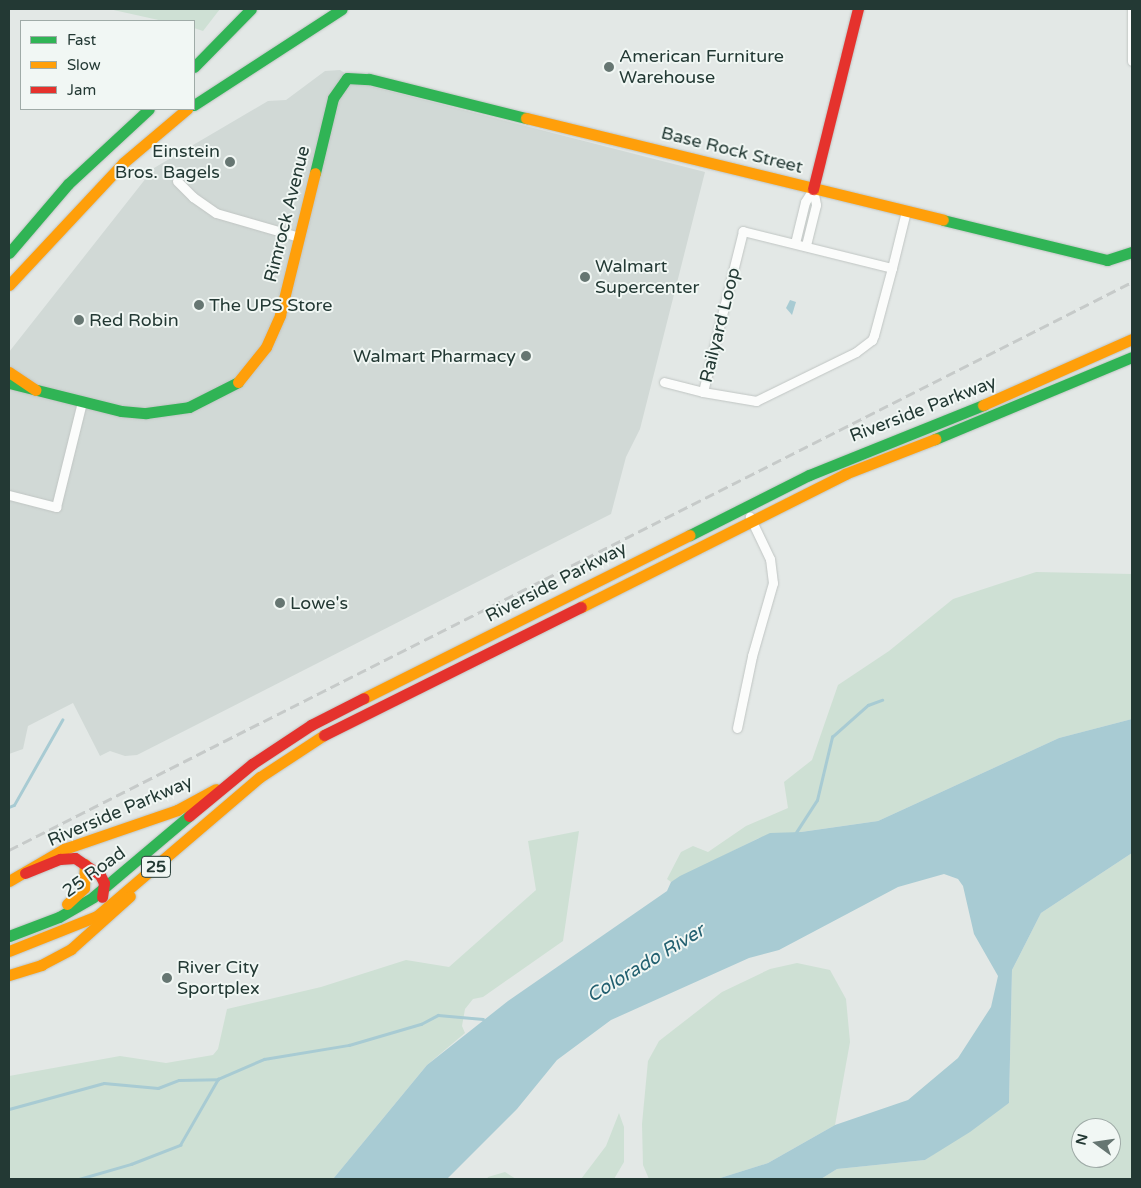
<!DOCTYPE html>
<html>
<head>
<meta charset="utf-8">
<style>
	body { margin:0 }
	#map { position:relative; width:1141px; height:1188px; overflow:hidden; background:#e3e8e6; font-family:"Varela Round",sans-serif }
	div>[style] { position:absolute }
	.built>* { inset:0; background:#d1d9d6 }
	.green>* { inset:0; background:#cee0d4 }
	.water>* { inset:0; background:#a8cbd3 }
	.stream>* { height:2.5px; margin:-1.25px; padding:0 1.25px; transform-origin:1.25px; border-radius:1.25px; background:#a8cbd3 }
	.roads { filter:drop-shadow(0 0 1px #c0c5c3) drop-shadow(0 0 1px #c0c5c3) }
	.street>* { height:9px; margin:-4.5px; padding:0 4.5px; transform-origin:4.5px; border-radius:4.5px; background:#fbfcfb }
	.fast>* { height:11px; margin:-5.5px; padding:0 5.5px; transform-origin:5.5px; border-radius:5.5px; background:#30b455 }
	.slow>* { height:11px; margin:-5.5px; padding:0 5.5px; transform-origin:5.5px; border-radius:5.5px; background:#ff9f0a }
	.jam>* { height:11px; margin:-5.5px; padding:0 5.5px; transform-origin:5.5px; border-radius:5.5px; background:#e5322d }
	.rail>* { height:2.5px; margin-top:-1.25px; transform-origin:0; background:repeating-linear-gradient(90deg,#c6cac9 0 10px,transparent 0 15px) }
	.dots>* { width:14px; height:14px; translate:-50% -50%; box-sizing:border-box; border:2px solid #f1f7f4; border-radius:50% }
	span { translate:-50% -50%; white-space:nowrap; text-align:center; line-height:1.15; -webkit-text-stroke:4px #f1f7f4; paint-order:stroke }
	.shield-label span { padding:1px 4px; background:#f1f7f4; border:1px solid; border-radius:4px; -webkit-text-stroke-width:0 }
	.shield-label { font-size:16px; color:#233934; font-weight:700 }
	.poi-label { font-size:18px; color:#233934 }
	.left { translate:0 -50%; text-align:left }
	.right { translate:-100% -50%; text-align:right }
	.street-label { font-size:18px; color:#233934 }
	.water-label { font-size:19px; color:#236070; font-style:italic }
	.frame { position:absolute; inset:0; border:10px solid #233934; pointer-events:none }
	.legend { position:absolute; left:20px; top:20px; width:175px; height:90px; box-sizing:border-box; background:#f1f7f4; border:1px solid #9faba7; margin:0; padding:6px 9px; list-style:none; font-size:15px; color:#233934 }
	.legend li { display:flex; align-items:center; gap:10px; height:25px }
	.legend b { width:25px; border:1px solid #9faba7 }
	.north { position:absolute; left:1071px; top:1118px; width:50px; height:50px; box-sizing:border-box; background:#f1f7f4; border:1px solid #9faba7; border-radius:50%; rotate:284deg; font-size:14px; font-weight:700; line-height:20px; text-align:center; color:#233934 }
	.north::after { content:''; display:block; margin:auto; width:18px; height:22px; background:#667672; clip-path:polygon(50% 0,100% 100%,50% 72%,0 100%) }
</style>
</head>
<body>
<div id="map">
	<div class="built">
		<i style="clip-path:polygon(340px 70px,362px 84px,705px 172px,640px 429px,626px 457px,611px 514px,137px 755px,125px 756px,110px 751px,100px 756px,73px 703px,28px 726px,23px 749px,9px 754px,9px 352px,154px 168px,268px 101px,286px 100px,325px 71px)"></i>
	</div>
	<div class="green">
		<i style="clip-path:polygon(109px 9px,220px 9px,203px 31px,194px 28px,194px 21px,163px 21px)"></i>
		<i style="clip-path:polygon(1036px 572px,1132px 574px,1132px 719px,1059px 738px,878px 821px,759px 838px,671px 882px,667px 879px,681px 852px,693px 846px,708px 852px,746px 826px,788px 808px,784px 782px,812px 760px,838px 685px,889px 651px,953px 599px)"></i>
		<i style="clip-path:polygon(579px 831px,563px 941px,483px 997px,473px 999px,465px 1009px,462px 1026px,465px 1033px,427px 1065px,333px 1179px,9px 1179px,9px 1076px,120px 1056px,166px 1063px,213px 1055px,218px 1049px,227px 1009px,321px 987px,406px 960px,449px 967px,536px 890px,528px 841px)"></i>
		<i style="clip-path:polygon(evenodd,1132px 853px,1132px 1179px,821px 1179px,837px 1169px,925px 1160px,1009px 1103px,1012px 970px,1041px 913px,1132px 853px,1081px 1128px,1111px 1128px,1111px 1158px,1081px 1158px,1081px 1128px)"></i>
		<i style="clip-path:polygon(797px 963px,830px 970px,846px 999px,850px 1042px,835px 1125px,768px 1163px,717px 1179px,649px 1179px,643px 1165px,642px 1124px,648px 1061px,659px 1041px,722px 992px,770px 969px)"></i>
		<i style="clip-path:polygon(619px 1113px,624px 1127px,624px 1162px,614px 1179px,581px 1179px,606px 1146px)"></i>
		<i style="clip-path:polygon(505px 1172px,516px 1179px,487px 1179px,488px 1177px)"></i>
	</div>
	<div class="water">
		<i style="clip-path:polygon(790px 300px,796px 302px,792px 315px,786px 308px)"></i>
		<i style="clip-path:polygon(1132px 719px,1132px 853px,1041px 913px,1012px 970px,1009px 1103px,970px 1132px,925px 1160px,837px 1169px,821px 1179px,717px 1179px,768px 1163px,835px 1125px,908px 1100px,958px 1058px,991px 1007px,998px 976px,974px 934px,963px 886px,958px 879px,944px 874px,898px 887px,779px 950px,749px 958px,611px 1020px,557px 1060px,517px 1109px,447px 1179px,333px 1179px,427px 1065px,508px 1001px,667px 891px,671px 882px,680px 876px,770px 833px,801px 832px,878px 821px,1059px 738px)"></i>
	</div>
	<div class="stream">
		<i style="left:9px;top:807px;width:5px;rotate:-22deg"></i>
		<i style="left:14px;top:805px;width:98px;rotate:-60.5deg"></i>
		<i style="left:795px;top:834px;width:40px;rotate:-57.1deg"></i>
		<i style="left:817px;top:800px;width:65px;rotate:-76.6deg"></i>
		<i style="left:832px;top:737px;width:48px;rotate:-41.6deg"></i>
		<i style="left:868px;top:705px;width:15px;rotate:-20deg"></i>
		<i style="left:9px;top:1109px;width:98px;rotate:-15.3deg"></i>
		<i style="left:104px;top:1083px;width:54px;rotate:5.3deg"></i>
		<i style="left:158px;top:1088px;width:22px;rotate:-21deg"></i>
		<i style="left:179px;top:1080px;width:39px;rotate:-1deg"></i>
		<i style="left:79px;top:1179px;width:54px;rotate:-16.1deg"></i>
		<i style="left:131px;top:1164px;width:53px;rotate:-21.2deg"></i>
		<i style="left:180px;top:1145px;width:76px;rotate:-60.1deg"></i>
		<i style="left:218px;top:1079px;width:50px;rotate:-23.5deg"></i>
		<i style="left:264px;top:1059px;width:86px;rotate:-9.4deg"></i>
		<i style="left:349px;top:1045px;width:75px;rotate:-16.3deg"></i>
		<i style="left:421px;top:1024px;width:19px;rotate:-28deg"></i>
		<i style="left:438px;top:1015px;width:45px;rotate:5.1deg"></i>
	</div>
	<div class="roads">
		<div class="street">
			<i style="left:1132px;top:9px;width:52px;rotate:90deg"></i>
			<i style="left:177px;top:181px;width:23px;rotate:45deg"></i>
			<i style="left:193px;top:197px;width:28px;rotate:35deg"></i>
			<i style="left:216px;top:213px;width:86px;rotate:16.1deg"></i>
			<i style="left:795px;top:243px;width:42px;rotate:-76.3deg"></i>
			<i style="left:805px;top:202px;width:15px;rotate:-58deg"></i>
			<i style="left:813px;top:189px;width:16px;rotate:79deg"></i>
			<i style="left:816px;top:205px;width:41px;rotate:104deg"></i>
			<i style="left:892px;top:268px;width:154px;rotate:-166.1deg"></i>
			<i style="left:743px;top:231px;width:166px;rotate:104deg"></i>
			<i style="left:703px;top:392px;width:54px;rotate:9.6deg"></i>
			<i style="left:756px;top:401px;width:111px;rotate:-26.1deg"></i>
			<i style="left:856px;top:352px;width:20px;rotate:-37deg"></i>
			<i style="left:872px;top:340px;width:5px;rotate:-68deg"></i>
			<i style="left:874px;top:335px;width:69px;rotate:-75deg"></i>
			<i style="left:892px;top:268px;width:59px;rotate:-76.2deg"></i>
			<i style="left:664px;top:382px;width:40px;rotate:14.4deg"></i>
			<i style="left:9px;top:495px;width:49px;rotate:14.3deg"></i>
			<i style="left:56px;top:507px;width:108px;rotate:-76.1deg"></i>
			<i style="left:737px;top:728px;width:74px;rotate:-78.2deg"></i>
			<i style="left:752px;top:656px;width:76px;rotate:-74deg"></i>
			<i style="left:773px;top:583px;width:24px;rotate:-97deg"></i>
			<i style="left:770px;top:559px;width:47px;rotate:-115.5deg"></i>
		</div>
		<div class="fast">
			<i style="left:194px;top:67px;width:81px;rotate:-45.5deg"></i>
			<i style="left:194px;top:105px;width:176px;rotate:-33deg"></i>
			<i style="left:315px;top:173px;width:77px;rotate:-76.5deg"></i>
			<i style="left:333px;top:98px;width:24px;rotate:-55deg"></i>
			<i style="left:347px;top:78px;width:22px;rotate:3deg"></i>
			<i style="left:369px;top:79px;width:162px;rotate:14deg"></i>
			<i style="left:943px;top:220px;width:169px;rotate:13.7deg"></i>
			<i style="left:1107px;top:260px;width:26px;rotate:-18deg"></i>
			<i style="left:9px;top:253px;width:91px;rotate:-49.5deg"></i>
			<i style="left:68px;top:184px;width:110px;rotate:-42.8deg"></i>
			<i style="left:9px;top:383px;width:115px;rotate:14deg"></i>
			<i style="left:121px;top:411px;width:25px;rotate:5deg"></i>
			<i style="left:146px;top:413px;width:43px;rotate:-7.9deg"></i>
			<i style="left:189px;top:407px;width:55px;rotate:-27deg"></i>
			<i style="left:935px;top:439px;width:213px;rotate:-22.6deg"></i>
			<i style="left:690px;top:535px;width:133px;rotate:-26.8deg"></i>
			<i style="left:809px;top:475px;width:188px;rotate:-21.9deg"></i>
			<i style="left:9px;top:936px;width:53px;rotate:-20.8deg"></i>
			<i style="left:59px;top:917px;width:39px;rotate:-30deg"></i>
			<i style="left:93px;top:897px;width:126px;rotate:-40.2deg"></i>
		</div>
		<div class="slow">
			<i style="left:526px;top:118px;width:429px;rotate:13.7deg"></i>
			<i style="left:9px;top:285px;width:167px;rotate:-46.9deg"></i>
			<i style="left:123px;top:163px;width:84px;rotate:-40.2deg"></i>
			<i style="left:9px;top:372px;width:32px;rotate:34deg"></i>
			<i style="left:238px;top:382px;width:45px;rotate:-51.3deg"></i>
			<i style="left:266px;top:347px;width:35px;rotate:-66deg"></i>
			<i style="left:280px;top:315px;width:146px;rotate:-76.2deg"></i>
			<i style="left:983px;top:405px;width:163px;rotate:-23.9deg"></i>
			<i style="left:581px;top:607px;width:296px;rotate:-26.7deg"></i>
			<i style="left:845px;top:474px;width:97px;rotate:-21.3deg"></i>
			<i style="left:364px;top:698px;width:364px;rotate:-26.6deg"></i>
			<i style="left:9px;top:881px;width:64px;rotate:-30.2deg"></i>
			<i style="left:64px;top:849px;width:120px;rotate:-19deg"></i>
			<i style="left:177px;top:810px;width:44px;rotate:-28.3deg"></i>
			<i style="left:67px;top:904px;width:23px;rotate:-43deg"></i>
			<i style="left:84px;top:888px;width:24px;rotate:-88deg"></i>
			<i style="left:9px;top:951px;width:95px;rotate:-21.7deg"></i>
			<i style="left:97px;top:916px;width:214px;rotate:-40.5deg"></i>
			<i style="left:260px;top:777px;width:77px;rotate:-33.3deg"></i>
			<i style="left:9px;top:975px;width:34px;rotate:-17deg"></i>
			<i style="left:41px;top:965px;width:34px;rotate:-28deg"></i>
			<i style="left:71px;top:949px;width:79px;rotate:-41.9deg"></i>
		</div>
		<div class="jam">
			<i style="left:813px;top:189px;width:186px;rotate:-76deg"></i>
			<i style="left:324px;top:735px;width:287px;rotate:-26.5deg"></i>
			<i style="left:189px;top:816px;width:82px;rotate:-39.5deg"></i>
			<i style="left:252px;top:764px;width:71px;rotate:-33.5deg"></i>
			<i style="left:311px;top:725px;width:59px;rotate:-27deg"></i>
			<i style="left:25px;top:873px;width:38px;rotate:-22deg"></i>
			<i style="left:60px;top:859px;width:15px;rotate:-4deg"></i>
			<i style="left:75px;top:858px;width:30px;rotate:34deg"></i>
			<i style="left:100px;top:875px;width:9px;rotate:63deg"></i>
			<i style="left:104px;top:883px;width:14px;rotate:98deg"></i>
		</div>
	</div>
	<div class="rail">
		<i style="left:9px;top:850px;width:1258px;rotate:-26.83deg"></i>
	</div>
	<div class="dots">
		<i style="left:609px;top:67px;background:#667672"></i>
		<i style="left:230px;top:162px;background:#667672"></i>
		<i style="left:585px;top:277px;background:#667672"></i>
		<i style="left:199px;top:305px;background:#667672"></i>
		<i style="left:79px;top:320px;background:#667672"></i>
		<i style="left:526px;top:356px;background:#667672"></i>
		<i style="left:280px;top:603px;background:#667672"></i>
		<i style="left:167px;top:978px;background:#667672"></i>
	</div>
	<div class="shield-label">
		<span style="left:156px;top:867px">25</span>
	</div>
	<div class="poi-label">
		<span class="left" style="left:619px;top:67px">American Furniture<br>Warehouse</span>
		<span class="right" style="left:220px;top:162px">Einstein<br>Bros. Bagels</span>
		<span class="left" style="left:595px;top:277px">Walmart<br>Supercenter</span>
		<span class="left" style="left:209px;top:305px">The UPS Store</span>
		<span class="left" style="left:89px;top:320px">Red Robin</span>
		<span class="right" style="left:516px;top:356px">Walmart Pharmacy</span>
		<span class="left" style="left:290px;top:603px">Lowe's</span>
		<span class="left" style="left:177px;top:978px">River City<br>Sportplex</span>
	</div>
	<div class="street-label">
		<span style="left:732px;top:150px;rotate:14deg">Base Rock Street</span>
		<span style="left:287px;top:214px;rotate:-76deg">Rimrock Avenue</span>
		<span style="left:720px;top:325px;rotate:-76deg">Railyard Loop</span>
		<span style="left:923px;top:409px;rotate:-21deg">Riverside Parkway</span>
		<span style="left:556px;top:582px;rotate:-27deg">Riverside Parkway</span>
		<span style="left:120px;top:811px;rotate:-23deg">Riverside Parkway</span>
		<span style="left:94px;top:872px;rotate:-36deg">25 Road</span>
	</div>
	<div class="water-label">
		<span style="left:646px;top:964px;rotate:-31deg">Colorado River</span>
	</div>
	<div class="frame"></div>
	<ul class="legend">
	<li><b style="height:6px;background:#30b455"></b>Fast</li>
	<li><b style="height:6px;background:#ff9f0a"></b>Slow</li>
	<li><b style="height:6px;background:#e5322d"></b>Jam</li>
	</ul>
	<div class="north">N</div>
</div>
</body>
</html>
